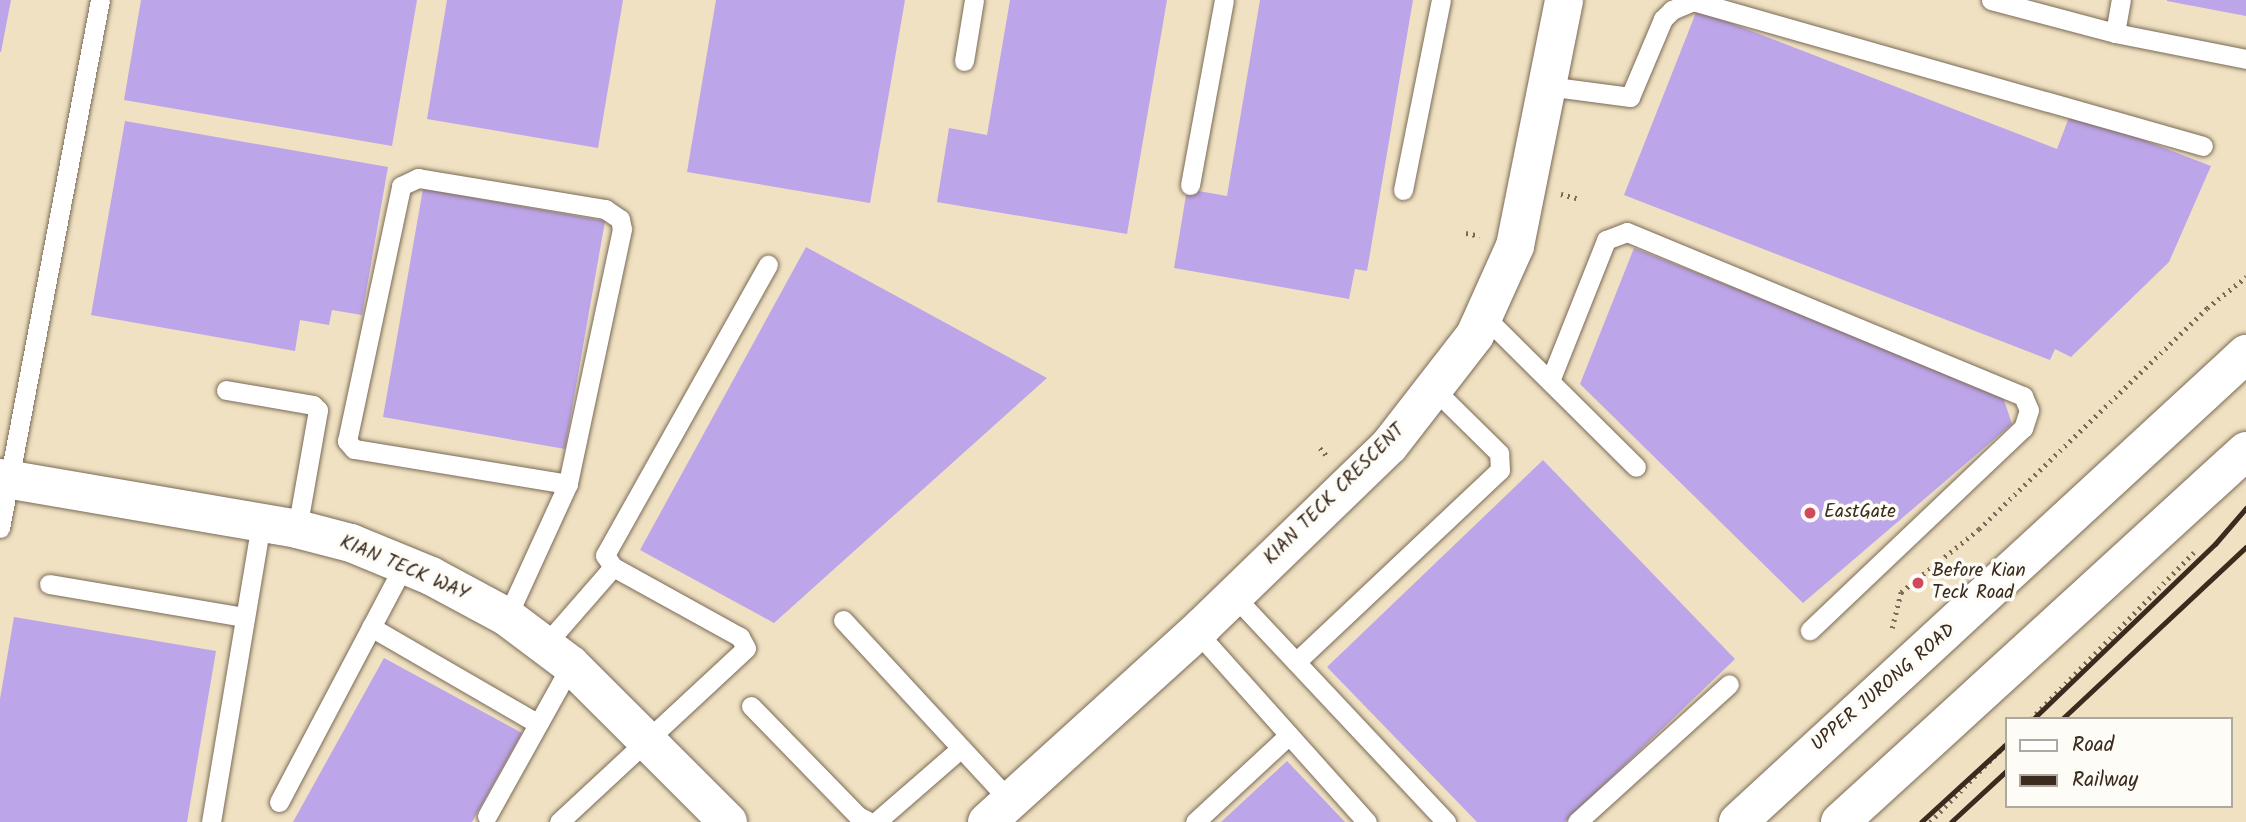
<!DOCTYPE html>
<html>
<head>
<meta charset="utf-8">
<style>
	body { margin:0 }
	#map { position:relative; width:2246px; height:822px; overflow:hidden; background:#f0e1c2; font-family:Kalam,sans-serif }
	div>[style] { position:absolute }
	.building>* { inset:0; background:#bda5e9 }
	.path>* { height:4.5px; margin-top:-2.25px; transform-origin:0; background:repeating-linear-gradient(90deg,#7a6a57 0 2px,transparent 0 7px) }
	.roads { filter:drop-shadow(0 0 2px #7a6a57) drop-shadow(0 0 2px #7a6a57) }
	.service>* { height:19px; margin:-9.5px; padding:0 9.5px; transform-origin:9.5px; border-radius:9.5px; background:#fff }
	.minor>* { height:38px; margin:-19px; padding:0 19px; transform-origin:19px; border-radius:19px; background:#fff }
	.primary>* { height:38px; margin:-19px; padding:0 19px; transform-origin:19px; border-radius:19px; background:#fff }
	.rail>* { height:5px; margin:-2.5px; padding:0 2.5px; transform-origin:2.5px; border-radius:2.5px; background:#3b2a1e }
	.dots>* { width:19px; height:19px; translate:-50% -50%; box-sizing:border-box; border:4px solid #fdfcf7; border-radius:50% }
	span { translate:-50% -50%; white-space:nowrap; text-align:center; line-height:1.15; -webkit-text-stroke:7px #fdfcf7; paint-order:stroke }
	.street-label { font-size:19px; color:#3b2a1e }
	.poi-label { font-size:19px; color:#3b2a1e }
	.left { translate:0 -50%; text-align:left }
	.legend { position:absolute; left:2005px; top:717px; width:228px; height:91px; box-sizing:border-box; background:#fdfcf7; border:2px solid #afa8a0; margin:0; padding:9px 12px; list-style:none; font-size:21px; color:#3b2a1e }
	.legend li { display:flex; align-items:center; gap:14px; height:35px }
	.legend b { width:35px; border:2px solid #afa8a0 }
</style>
</head>
<body>
<div id="map">
	<div class="building">
		<i style="clip-path:polygon(0 0,11px 0,1px 52px,0 52px)"></i>
		<i style="clip-path:polygon(141px 0,417px 0,392px 146px,124px 100px)"></i>
		<i style="clip-path:polygon(447px 0,623px 0,598px 148px,427px 119px)"></i>
		<i style="clip-path:polygon(716px 0,905px 0,870px 203px,687px 172px)"></i>
		<i style="clip-path:polygon(1010px 0,1167px 0,1127px 234px,937px 202px,949px 128px,987px 135px)"></i>
		<i style="clip-path:polygon(1260px 0,1413px 0,1367px 271px,1355px 269px,1349px 299px,1174px 268px,1187px 189px,1227px 196px)"></i>
		<i style="clip-path:polygon(2246px 0,2246px 16px,2167px 1px,2167px 0)"></i>
		<i style="clip-path:polygon(1697px 10px,2057px 149px,2071px 112px,2211px 166px,2169px 262px,2071px 357px,2055px 349px,2050px 360px,1624px 195px)"></i>
		<i style="clip-path:polygon(125px 121px,388px 167px,362px 315px,332px 310px,329px 325px,300px 320px,295px 351px,91px 315px)"></i>
		<i style="clip-path:polygon(423px 189px,605px 221px,565px 449px,383px 417px)"></i>
		<i style="clip-path:polygon(806px 247px,1047px 378px,774px 623px,640px 550px)"></i>
		<i style="clip-path:polygon(1634px 248px,2002px 394px,2012px 424px,1803px 603px,1580px 384px)"></i>
		<i style="clip-path:polygon(1543px 460px,1735px 659px,1565px 822px,1477px 822px,1327px 667px)"></i>
		<i style="clip-path:polygon(14px 617px,216px 651px,187px 822px,0 822px,0 699px)"></i>
		<i style="clip-path:polygon(384px 658px,522px 733px,472px 822px,293px 822px)"></i>
		<i style="clip-path:polygon(1287px 761px,1345px 822px,1221px 822px)"></i>
	</div>
	<div class="path">
		<i style="left:1561px;top:194px;width:20px;rotate:15deg"></i>
		<i style="left:1466px;top:233px;width:14px;rotate:12deg"></i>
		<i style="left:1320px;top:448px;width:11px;rotate:49deg"></i>
		<i style="left:1892px;top:628px;width:37px;rotate:-76deg"></i>
		<i style="left:1901px;top:592px;width:100px;rotate:-38.9deg"></i>
		<i style="left:1979px;top:529px;width:318px;rotate:-44.1deg"></i>
		<i style="left:2207px;top:308px;width:50px;rotate:-38.5deg"></i>
		<i style="left:2031px;top:719px;width:233px;rotate:-45.7deg"></i>
		<i style="left:1930px;top:822px;width:109px;rotate:-45.7deg"></i>
	</div>
	<div class="roads">
		<div class="service">
			<i style="left:1991px;top:0;width:128px;rotate:14.9deg"></i>
			<i style="left:2115px;top:33px;width:134px;rotate:11.2deg"></i>
			<i style="left:2115px;top:33px;width:34px;rotate:-80deg"></i>
			<i style="left:964px;top:61px;width:62px;rotate:-80.7deg"></i>
			<i style="left:1547px;top:86px;width:84px;rotate:7.5deg"></i>
			<i style="left:1630px;top:97px;width:85px;rotate:-67.1deg"></i>
			<i style="left:1663px;top:19px;width:13px;rotate:-45deg"></i>
			<i style="left:1672px;top:10px;width:23px;rotate:-23deg"></i>
			<i style="left:1693px;top:1px;width:530px;rotate:15.87deg"></i>
			<i style="left:418px;top:178px;width:190px;rotate:9.4deg"></i>
			<i style="left:605px;top:209px;width:18px;rotate:34deg"></i>
			<i style="left:620px;top:219px;width:10px;rotate:79deg"></i>
			<i style="left:622px;top:229px;width:261px;rotate:102deg"></i>
			<i style="left:568px;top:484px;width:217px;rotate:-170.7deg"></i>
			<i style="left:354px;top:449px;width:11px;rotate:-131deg"></i>
			<i style="left:347px;top:441px;width:261px;rotate:-78deg"></i>
			<i style="left:401px;top:186px;width:19px;rotate:-25deg"></i>
			<i style="left:1190px;top:185px;width:188px;rotate:-79.6deg"></i>
			<i style="left:1403px;top:190px;width:194px;rotate:-78.7deg"></i>
			<i style="left:1484px;top:316px;width:214px;rotate:44.8deg"></i>
			<i style="left:1550px;top:381px;width:152px;rotate:-68.3deg"></i>
			<i style="left:1606px;top:240px;width:22px;rotate:-21deg"></i>
			<i style="left:1627px;top:232px;width:429px;rotate:22.5deg"></i>
			<i style="left:2023px;top:396px;width:15px;rotate:67deg"></i>
			<i style="left:2029px;top:410px;width:19px;rotate:108deg"></i>
			<i style="left:2023px;top:428px;width:294px;rotate:136.5deg"></i>
			<i style="left:226px;top:390px;width:88px;rotate:9.8deg"></i>
			<i style="left:313px;top:405px;width:7px;rotate:45deg"></i>
			<i style="left:318px;top:410px;width:121px;rotate:100deg"></i>
			<i style="left:0;top:528px;width:537px;rotate:-79.28deg"></i>
			<i style="left:49px;top:584px;width:198px;rotate:9.6deg"></i>
			<i style="left:1234px;top:596px;width:310px;rotate:46.8deg"></i>
			<i style="left:507px;top:617px;width:146px;rotate:-65.4deg"></i>
			<i style="left:843px;top:620px;width:246px;rotate:47.3deg"></i>
			<i style="left:371px;top:627px;width:193px;rotate:30.1deg"></i>
			<i style="left:1197px;top:632px;width:255px;rotate:48.2deg"></i>
			<i style="left:545px;top:645px;width:103px;rotate:-48.9deg"></i>
			<i style="left:1296px;top:662px;width:280px;rotate:-43.3deg"></i>
			<i style="left:1500px;top:470px;width:17px;rotate:-93deg"></i>
			<i style="left:1499px;top:453px;width:91px;rotate:-135.4deg"></i>
			<i style="left:751px;top:706px;width:153px;rotate:45.8deg"></i>
			<i style="left:858px;top:816px;width:13px;rotate:27deg"></i>
			<i style="left:279px;top:802px;width:268px;rotate:-62.2deg"></i>
			<i style="left:487px;top:816px;width:173px;rotate:-60.9deg"></i>
			<i style="left:211px;top:822px;width:304px;rotate:-80.5deg"></i>
			<i style="left:559px;top:822px;width:255px;rotate:-42.9deg"></i>
			<i style="left:746px;top:648px;width:13px;rotate:-119deg"></i>
			<i style="left:740px;top:637px;width:145px;rotate:-151.1deg"></i>
			<i style="left:613px;top:567px;width:14px;rotate:-124deg"></i>
			<i style="left:605px;top:555px;width:333px;rotate:-60.7deg"></i>
			<i style="left:876px;top:822px;width:113px;rotate:-41deg"></i>
			<i style="left:1195px;top:822px;width:128px;rotate:-42.8deg"></i>
			<i style="left:1577px;top:822px;width:205px;rotate:-42.2deg"></i>
		</div>
		<div class="minor">
			<i style="left:0;top:478px;width:301px;rotate:9.7deg"></i>
			<i style="left:297px;top:529px;width:56px;rotate:14.5deg"></i>
			<i style="left:351px;top:543px;width:87px;rotate:22.4deg"></i>
			<i style="left:431px;top:576px;width:86px;rotate:28.3deg"></i>
			<i style="left:507px;top:617px;width:80px;rotate:36.9deg"></i>
			<i style="left:571px;top:665px;width:222px;rotate:45deg"></i>
			<i style="left:987px;top:822px;width:292px;rotate:-42.2deg"></i>
			<i style="left:1203px;top:626px;width:259px;rotate:-44.1deg"></i>
			<i style="left:1389px;top:446px;width:140px;rotate:-52.2deg"></i>
			<i style="left:1475px;top:335px;width:98px;rotate:-65.8deg"></i>
			<i style="left:1515px;top:246px;width:251px;rotate:-78.7deg"></i>
		</div>
		<div class="primary">
			<i style="left:1738px;top:822px;width:691px;rotate:-42.65deg"></i>
			<i style="left:1840px;top:822px;width:550px;rotate:-42.42deg"></i>
		</div>
	</div>
	<div class="rail">
		<i style="left:2033px;top:719px;width:252px;rotate:-43.9deg"></i>
		<i style="left:2215px;top:544px;width:48px;rotate:-49.3deg"></i>
		<i style="left:2062px;top:719px;width:252px;rotate:-43.1deg"></i>
		<i style="left:1921px;top:822px;width:115px;rotate:-42.5deg"></i>
		<i style="left:1951px;top:822px;width:75px;rotate:-42.8deg"></i>
	</div>
	<div class="dots">
		<i style="left:1810px;top:513px;background:#d1495b"></i>
		<i style="left:1918px;top:583px;background:#d1495b"></i>
	</div>
	<div class="street-label">
		<span style="left:1335px;top:495px;rotate:-45deg">KIAN TECK CRESCENT</span>
		<span style="left:404px;top:569px;rotate:23deg">KIAN TECK WAY</span>
		<span style="left:1884px;top:688px;rotate:-41deg">UPPER JURONG ROAD</span>
	</div>
	<div class="poi-label">
		<span class="left" style="left:1824px;top:513px">EastGate</span>
		<span class="left" style="left:1932px;top:583px">Before Kian<br>Teck Road</span>
	</div>
	<ul class="legend">
	<li><b style="height:9px;background:#fff"></b>Road</li>
	<li><b style="height:9px;background:#3b2a1e"></b>Railway</li>
	</ul>
</div>
</body>
</html>
